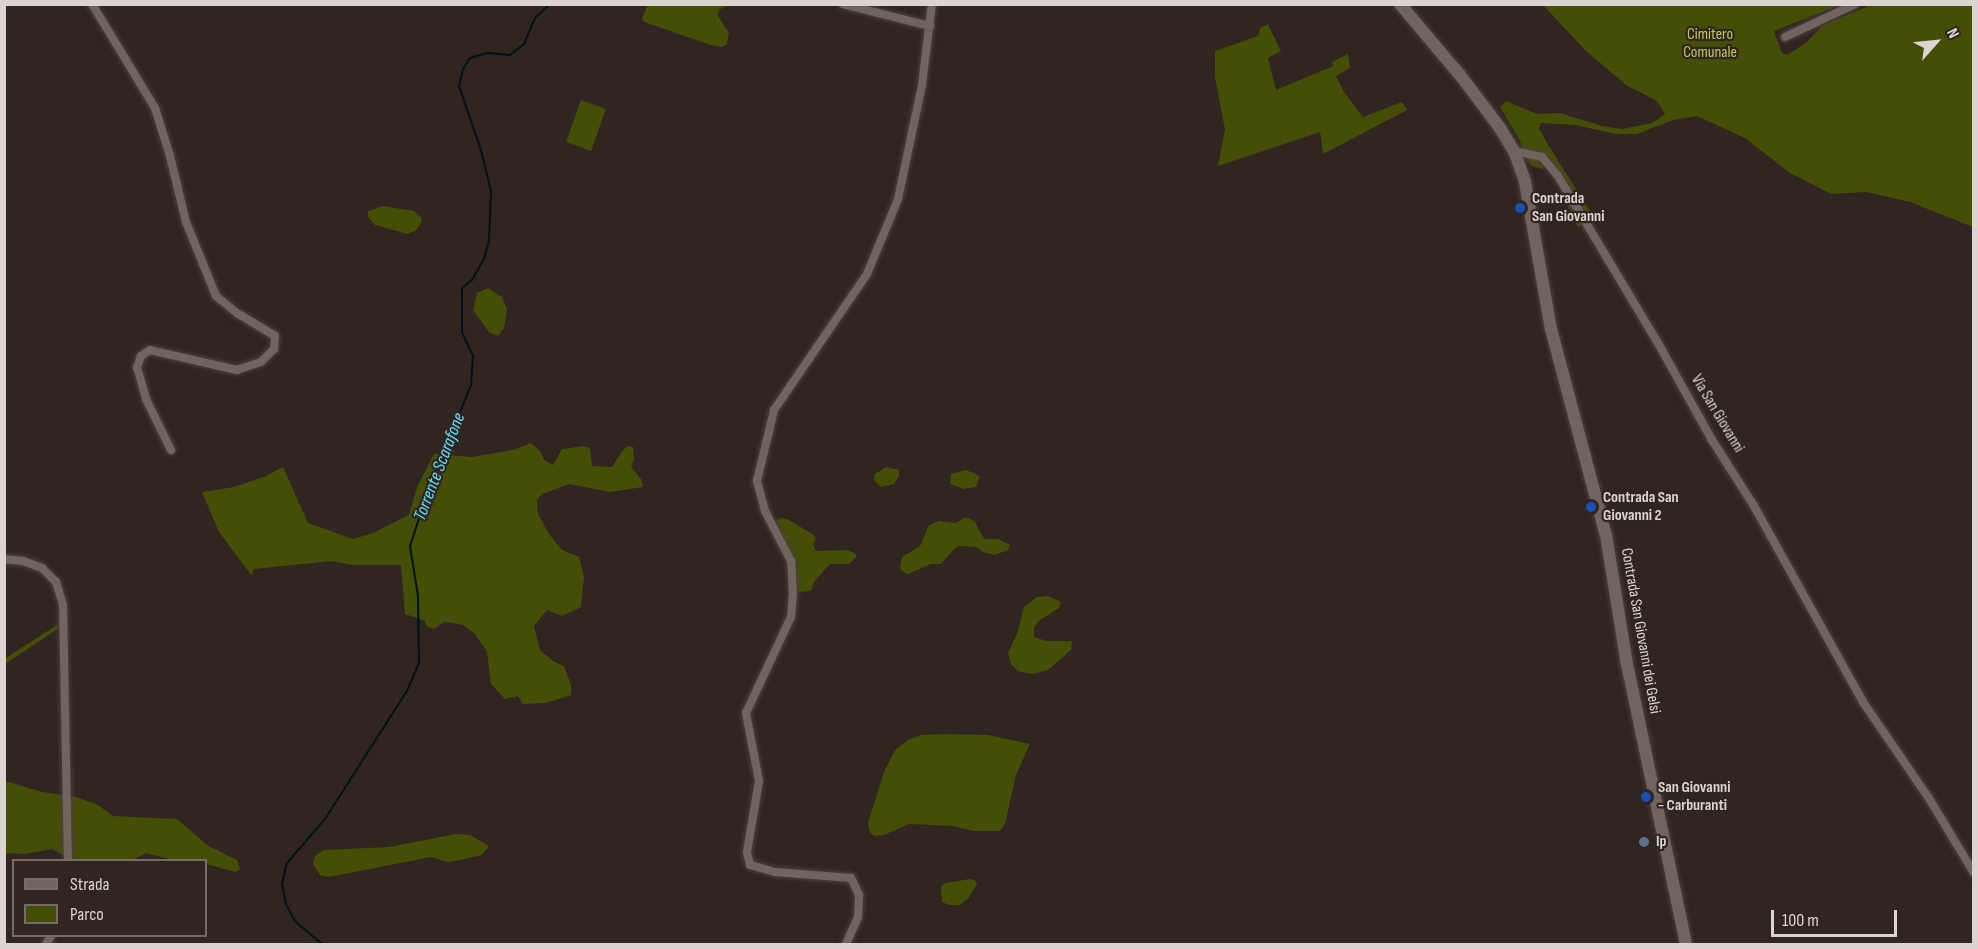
<!DOCTYPE html>
<html>
<head>
<meta charset="utf-8">
<style>
	body { margin:0 }
	#map { position:relative; width:1978px; height:949px; overflow:hidden; background:#302520; font-family:"Sofia Sans Condensed",sans-serif }
	div>[style] { position:absolute }
	.green>* { inset:0; background:#444e07 }
	.stream>* { height:2px; margin:-1px; padding:0 1px; transform-origin:1px; border-radius:1px; background:#031215 }
	.roads { filter:drop-shadow(0 0 2px #4b413e) drop-shadow(0 0 2px #4b413e) }
	.minor>* { height:8px; margin:-4px; padding:0 4px; transform-origin:4px; border-radius:4px; background:#71635e }
	.secondary>* { height:12px; margin:-6px; padding:0 6px; transform-origin:6px; border-radius:6px; background:#71635e }
	.dots>* { width:16px; height:16px; translate:-50% -50%; box-sizing:border-box; border:3px solid #302520; border-radius:50% }
	span { translate:-50% -50%; white-space:nowrap; text-align:center; line-height:1.15; -webkit-text-stroke:4.5px #302520; paint-order:stroke }
	.park-label { font-size:16px; color:#bacd58 }
	.poi-label { font-size:16px; color:#dcd4d1; font-weight:700 }
	.left { translate:0 -50%; text-align:left }
	.street-label { font-size:16px; color:#dcd4d1 }
	.water-label { font-size:18px; color:#61def7; font-style:italic }
	.frame { position:absolute; inset:0; border:6px solid #dcd4d1; pointer-events:none }
	.legend { position:absolute; left:12px; top:859px; width:195px; height:78px; box-sizing:border-box; background:#302520; border:2px solid #756b67; margin:0; padding:8px 10px; list-style:none; font-size:18px; color:#dcd4d1 }
	.legend li { display:flex; align-items:center; gap:12px; height:30px }
	.legend b { width:30px; border:2px solid #756b67 }
	.north { position:absolute; left:1906px; top:12px; width:60px; height:60px; -webkit-text-stroke:4px #302520; paint-order:stroke; rotate:63deg; font-size:16px; font-weight:700; line-height:24px; text-align:center; color:#dcd4d1 }
	.north::after { content:''; display:block; margin:auto; width:21px; height:27px; background:#dcd4d1; clip-path:polygon(50% 0,100% 100%,50% 72%,0 100%) }
	.scale { position:absolute; left:1771px; top:910px; width:126px; height:27px; box-sizing:border-box; border:3px solid #dcd4d1; border-top:0; padding-left:8px; font-size:18px; line-height:21px; white-space:nowrap; color:#dcd4d1; -webkit-text-stroke:4px #302520; paint-order:stroke }
</style>
</head>
<body>
<div id="map">
	<div class="green">
		<i style="clip-path:polygon(648px 5px,727px 5px,719px 10px,718px 16px,729px 33px,727px 44px,722px 47px,711px 45px,644px 22px,642px 18px)"></i>
		<i style="clip-path:polygon(1543px 5px,1840px 5px,1774px 31px,1782px 53px,1787px 55px,1806px 43px,1823px 25px,1871px 5px,1973px 5px,1973px 227px,1910px 202px,1866px 192px,1831px 194px,1790px 173px,1745px 138px,1697px 116px,1673px 120px,1637px 134px,1616px 134px,1575px 125px,1541px 123px,1539px 128px,1547px 143px,1590px 211px,1590px 217px,1579px 227px,1570px 218px,1570px 210px,1561px 194px,1562px 178px,1552px 164px,1541px 169px,1530px 165px,1519px 139px,1500px 107px,1506px 101px,1537px 114px,1560px 113px,1602px 126px,1622px 129px,1652px 123px,1665px 114px,1657px 101px,1626px 85px,1585px 50px)"></i>
		<i style="clip-path:polygon(1268px 24px,1281px 51px,1268px 58px,1276px 90px,1333px 66px,1332px 62px,1348px 54px,1350px 68px,1336px 76px,1344px 92px,1363px 117px,1402px 102px,1407px 110px,1323px 154px,1320px 132px,1218px 166px,1225px 130px,1215px 77px,1215px 51px,1258px 36px,1260px 28px)"></i>
		<i style="clip-path:polygon(581px 100px,606px 109px,591px 151px,566px 142px)"></i>
		<i style="clip-path:polygon(383px 206px,414px 211px,422px 218px,420px 225px,415px 231px,408px 234px,375px 225px,368px 217px,368px 211px)"></i>
		<i style="clip-path:polygon(488px 288px,502px 297px,507px 309px,504px 328px,498px 336px,489px 332px,473px 310px,477px 293px)"></i>
		<i style="clip-path:polygon(531px 443px,541px 452px,544px 460px,553px 465px,562px 449px,584px 446px,590px 448px,592px 466px,612px 467px,623px 450px,628px 446px,633px 447px,634px 459px,631px 467px,641px 479px,643px 487px,610px 492px,569px 484px,542px 494px,537px 500px,538px 514px,549px 534px,562px 550px,579px 557px,584px 577px,581px 607px,562px 616px,547px 610px,534px 626px,540px 650px,553px 661px,564px 666px,571px 685px,571px 695px,546px 703px,523px 704px,518px 696px,505px 699px,491px 684px,487px 652px,475px 634px,463px 625px,445px 622px,434px 629px,426px 626px,425px 621px,405px 614px,401px 565px,351px 565px,333px 561px,253px 569px,252px 576px,219px 532px,202px 492px,234px 487px,266px 476px,283px 467px,308px 523px,353px 539px,373px 533px,409px 515px,417px 487px,434px 454px,472px 457px,513px 450px)"></i>
		<i style="clip-path:polygon(886px 467px,899px 470px,899px 476px,894px 484px,881px 487px,874px 480px,875px 474px)"></i>
		<i style="clip-path:polygon(966px 470px,980px 476px,976px 487px,963px 489px,950px 484px,951px 474px)"></i>
		<i style="clip-path:polygon(781px 518px,787px 519px,814px 535px,816px 539px,813px 544px,816px 551px,848px 550px,856px 554px,856px 557px,849px 564px,830px 564px,814px 582px,811px 591px,796px 592px,793px 558px,776px 521px)"></i>
		<i style="clip-path:polygon(964px 518px,970px 518px,975px 522px,984px 539px,998px 539px,1010px 545px,1008px 550px,994px 555px,983px 552px,976px 547px,960px 546px,955px 548px,941px 564px,931px 564px,908px 574px,903px 572px,900px 567px,902px 557px,920px 546px,929px 525px,939px 521px,956px 523px)"></i>
		<i style="clip-path:polygon(1048px 596px,1061px 602px,1059px 608px,1040px 620px,1034px 627px,1034px 637px,1046px 641px,1072px 641px,1071px 650px,1048px 670px,1032px 674px,1018px 671px,1011px 664px,1008px 653px,1017px 634px,1024px 607px,1037px 597px)"></i>
		<i style="clip-path:polygon(60px 623px,59px 628px,5px 664px,4px 659px)"></i>
		<i style="clip-path:polygon(944px 734px,988px 735px,1030px 744px,1016px 775px,1005px 824px,1000px 831px,973px 831px,954px 826px,909px 824px,884px 835px,875px 836px,870px 833px,868px 823px,884px 772px,895px 750px,908px 740px,921px 735px)"></i>
		<i style="clip-path:polygon(5px 781px,42px 792px,77px 797px,98px 805px,113px 816px,177px 819px,207px 845px,237px 860px,240px 869px,236px 872px,206px 864px,206px 860px,173px 860px,146px 853px,133px 860px,67px 860px,65px 856px,52px 849px,25px 854px,5px 853px)"></i>
		<i style="clip-path:polygon(456px 834px,470px 835px,489px 846px,482px 855px,460px 860px,448px 862px,431px 857px,329px 877px,320px 875px,313px 864px,315px 856px,324px 850px,389px 847px)"></i>
		<i style="clip-path:polygon(970px 879px,975px 880px,977px 884px,968px 899px,959px 905px,949px 905px,942px 902px,941px 887px,945px 883px)"></i>
	</div>
	<div class="stream">
		<i style="left:322px;top:944px;width:35px;rotate:-140deg"></i>
		<i style="left:295px;top:921px;width:19px;rotate:-118deg"></i>
		<i style="left:286px;top:904px;width:20px;rotate:-101deg"></i>
		<i style="left:282px;top:884px;width:22px;rotate:-77deg"></i>
		<i style="left:287px;top:863px;width:58px;rotate:-49.2deg"></i>
		<i style="left:325px;top:819px;width:152px;rotate:-57.4deg"></i>
		<i style="left:407px;top:691px;width:30px;rotate:-67deg"></i>
		<i style="left:419px;top:663px;width:67px;rotate:-90.9deg"></i>
		<i style="left:418px;top:596px;width:51px;rotate:-99.1deg"></i>
		<i style="left:410px;top:546px;width:55px;rotate:-71.9deg"></i>
		<i style="left:427px;top:494px;width:118px;rotate:-68deg"></i>
		<i style="left:471px;top:385px;width:29px;rotate:-86deg"></i>
		<i style="left:473px;top:356px;width:26px;rotate:-115deg"></i>
		<i style="left:462px;top:332px;width:44px;rotate:-90deg"></i>
		<i style="left:462px;top:288px;width:13px;rotate:-39deg"></i>
		<i style="left:472px;top:280px;width:24px;rotate:-60deg"></i>
		<i style="left:484px;top:259px;width:20px;rotate:-75deg"></i>
		<i style="left:489px;top:240px;width:49px;rotate:-87.7deg"></i>
		<i style="left:491px;top:191px;width:42px;rotate:-103.7deg"></i>
		<i style="left:481px;top:150px;width:68px;rotate:-109deg"></i>
		<i style="left:459px;top:86px;width:17px;rotate:-77deg"></i>
		<i style="left:463px;top:69px;width:13px;rotate:-58deg"></i>
		<i style="left:470px;top:58px;width:19px;rotate:-16deg"></i>
		<i style="left:488px;top:53px;width:22px;rotate:5deg"></i>
		<i style="left:510px;top:55px;width:18px;rotate:-38deg"></i>
		<i style="left:524px;top:44px;width:28px;rotate:-67deg"></i>
		<i style="left:535px;top:18px;width:21px;rotate:-43deg"></i>
	</div>
	<div class="roads">
		<div class="minor">
			<i style="left:92px;top:4px;width:122px;rotate:58.8deg"></i>
			<i style="left:155px;top:108px;width:50px;rotate:72.6deg"></i>
			<i style="left:170px;top:156px;width:68px;rotate:76.4deg"></i>
			<i style="left:186px;top:222px;width:80px;rotate:67.9deg"></i>
			<i style="left:216px;top:296px;width:27px;rotate:39deg"></i>
			<i style="left:237px;top:313px;width:44px;rotate:31.2deg"></i>
			<i style="left:275px;top:336px;width:13px;rotate:94deg"></i>
			<i style="left:274px;top:349px;width:18px;rotate:135deg"></i>
			<i style="left:261px;top:362px;width:25px;rotate:162deg"></i>
			<i style="left:237px;top:370px;width:89px;rotate:-167.1deg"></i>
			<i style="left:150px;top:350px;width:11px;rotate:146deg"></i>
			<i style="left:141px;top:356px;width:12px;rotate:110deg"></i>
			<i style="left:137px;top:367px;width:33px;rotate:74deg"></i>
			<i style="left:146px;top:399px;width:57px;rotate:63.9deg"></i>
			<i style="left:843px;top:4px;width:90px;rotate:14.2deg"></i>
			<i style="left:1785px;top:37px;width:77px;rotate:-25.2deg"></i>
			<i style="left:1514px;top:151px;width:29px;rotate:12deg"></i>
			<i style="left:1542px;top:157px;width:25px;rotate:50deg"></i>
			<i style="left:1558px;top:176px;width:195px;rotate:59.1deg"></i>
			<i style="left:1658px;top:343px;width:111px;rotate:60.9deg"></i>
			<i style="left:1712px;top:440px;width:78px;rotate:57.5deg"></i>
			<i style="left:1754px;top:506px;width:224px;rotate:60.9deg"></i>
			<i style="left:1863px;top:702px;width:119px;rotate:55.6deg"></i>
			<i style="left:1930px;top:800px;width:85px;rotate:58.9deg"></i>
			<i style="left:4px;top:559px;width:19px;rotate:6deg"></i>
			<i style="left:23px;top:561px;width:20px;rotate:20deg"></i>
			<i style="left:42px;top:568px;width:20px;rotate:45deg"></i>
			<i style="left:56px;top:582px;width:24px;rotate:73deg"></i>
			<i style="left:63px;top:605px;width:255px;rotate:88.9deg"></i>
			<i style="left:46px;top:944px;width:9px;rotate:-58deg"></i>
			<i style="left:846px;top:944px;width:30px;rotate:-66deg"></i>
			<i style="left:858px;top:917px;width:22px;rotate:-87deg"></i>
			<i style="left:859px;top:895px;width:19px;rotate:-115deg"></i>
			<i style="left:851px;top:878px;width:76px;rotate:-175.5deg"></i>
			<i style="left:775px;top:872px;width:26px;rotate:-164deg"></i>
			<i style="left:750px;top:865px;width:13px;rotate:-103deg"></i>
			<i style="left:747px;top:852px;width:72px;rotate:-80.4deg"></i>
			<i style="left:759px;top:781px;width:69px;rotate:-100.8deg"></i>
			<i style="left:746px;top:713px;width:106px;rotate:-64.9deg"></i>
			<i style="left:791px;top:617px;width:22px;rotate:-85deg"></i>
			<i style="left:793px;top:595px;width:34px;rotate:-93deg"></i>
			<i style="left:791px;top:561px;width:56px;rotate:-117.5deg"></i>
			<i style="left:765px;top:511px;width:31px;rotate:-105deg"></i>
			<i style="left:757px;top:481px;width:73px;rotate:-76.5deg"></i>
			<i style="left:774px;top:410px;width:165px;rotate:-55.6deg"></i>
			<i style="left:867px;top:274px;width:81px;rotate:-67.5deg"></i>
			<i style="left:898px;top:199px;width:116px;rotate:-78.1deg"></i>
			<i style="left:922px;top:85px;width:82px;rotate:-83deg"></i>
		</div>
		<div class="secondary">
			<i style="left:1400px;top:4px;width:93px;rotate:49.8deg"></i>
			<i style="left:1460px;top:75px;width:66px;rotate:53deg"></i>
			<i style="left:1500px;top:128px;width:27px;rotate:59deg"></i>
			<i style="left:1514px;top:151px;width:33px;rotate:70deg"></i>
			<i style="left:1525px;top:182px;width:149px;rotate:80deg"></i>
			<i style="left:1551px;top:329px;width:213px;rotate:75.1deg"></i>
			<i style="left:1606px;top:535px;width:131px;rotate:80.8deg"></i>
			<i style="left:1627px;top:664px;width:286px;rotate:78.1deg"></i>
		</div>
	</div>
	<div class="dots">
		<i style="left:1520px;top:208px;background:#1a4fb4"></i>
		<i style="left:1591px;top:507px;background:#1a4fb4"></i>
		<i style="left:1646px;top:797px;background:#1a4fb4"></i>
		<i style="left:1644px;top:842px;background:#5c6f8a"></i>
	</div>
	<div class="park-label">
		<span style="left:1710px;top:44px">Cimitero<br>Comunale</span>
	</div>
	<div class="poi-label">
		<span class="left" style="left:1532px;top:208px">Contrada<br>San Giovanni</span>
		<span class="left" style="left:1603px;top:507px">Contrada San<br>Giovanni 2</span>
		<span class="left" style="left:1658px;top:797px">San Giovanni<br>- Carburanti</span>
		<span class="left" style="left:1656px;top:842px">Ip</span>
	</div>
	<div class="street-label">
		<span style="left:1717px;top:414px;rotate:59deg">Via San Giovanni</span>
		<span style="left:1640px;top:631px;rotate:80deg">Contrada San Giovanni dei Gelsi</span>
	</div>
	<div class="water-label">
		<span style="left:440px;top:467px;rotate:-69deg">Torrente Scarafone</span>
	</div>
	<div class="frame"></div>
	<ul class="legend">
	<li><b style="height:8px;background:#71635e"></b>Strada</li>
	<li><b style="height:16px;background:#444e07"></b>Parco</li>
	</ul>
	<div class="north">N</div>
	<div class="scale">100 m</div>
</div>
</body>
</html>
